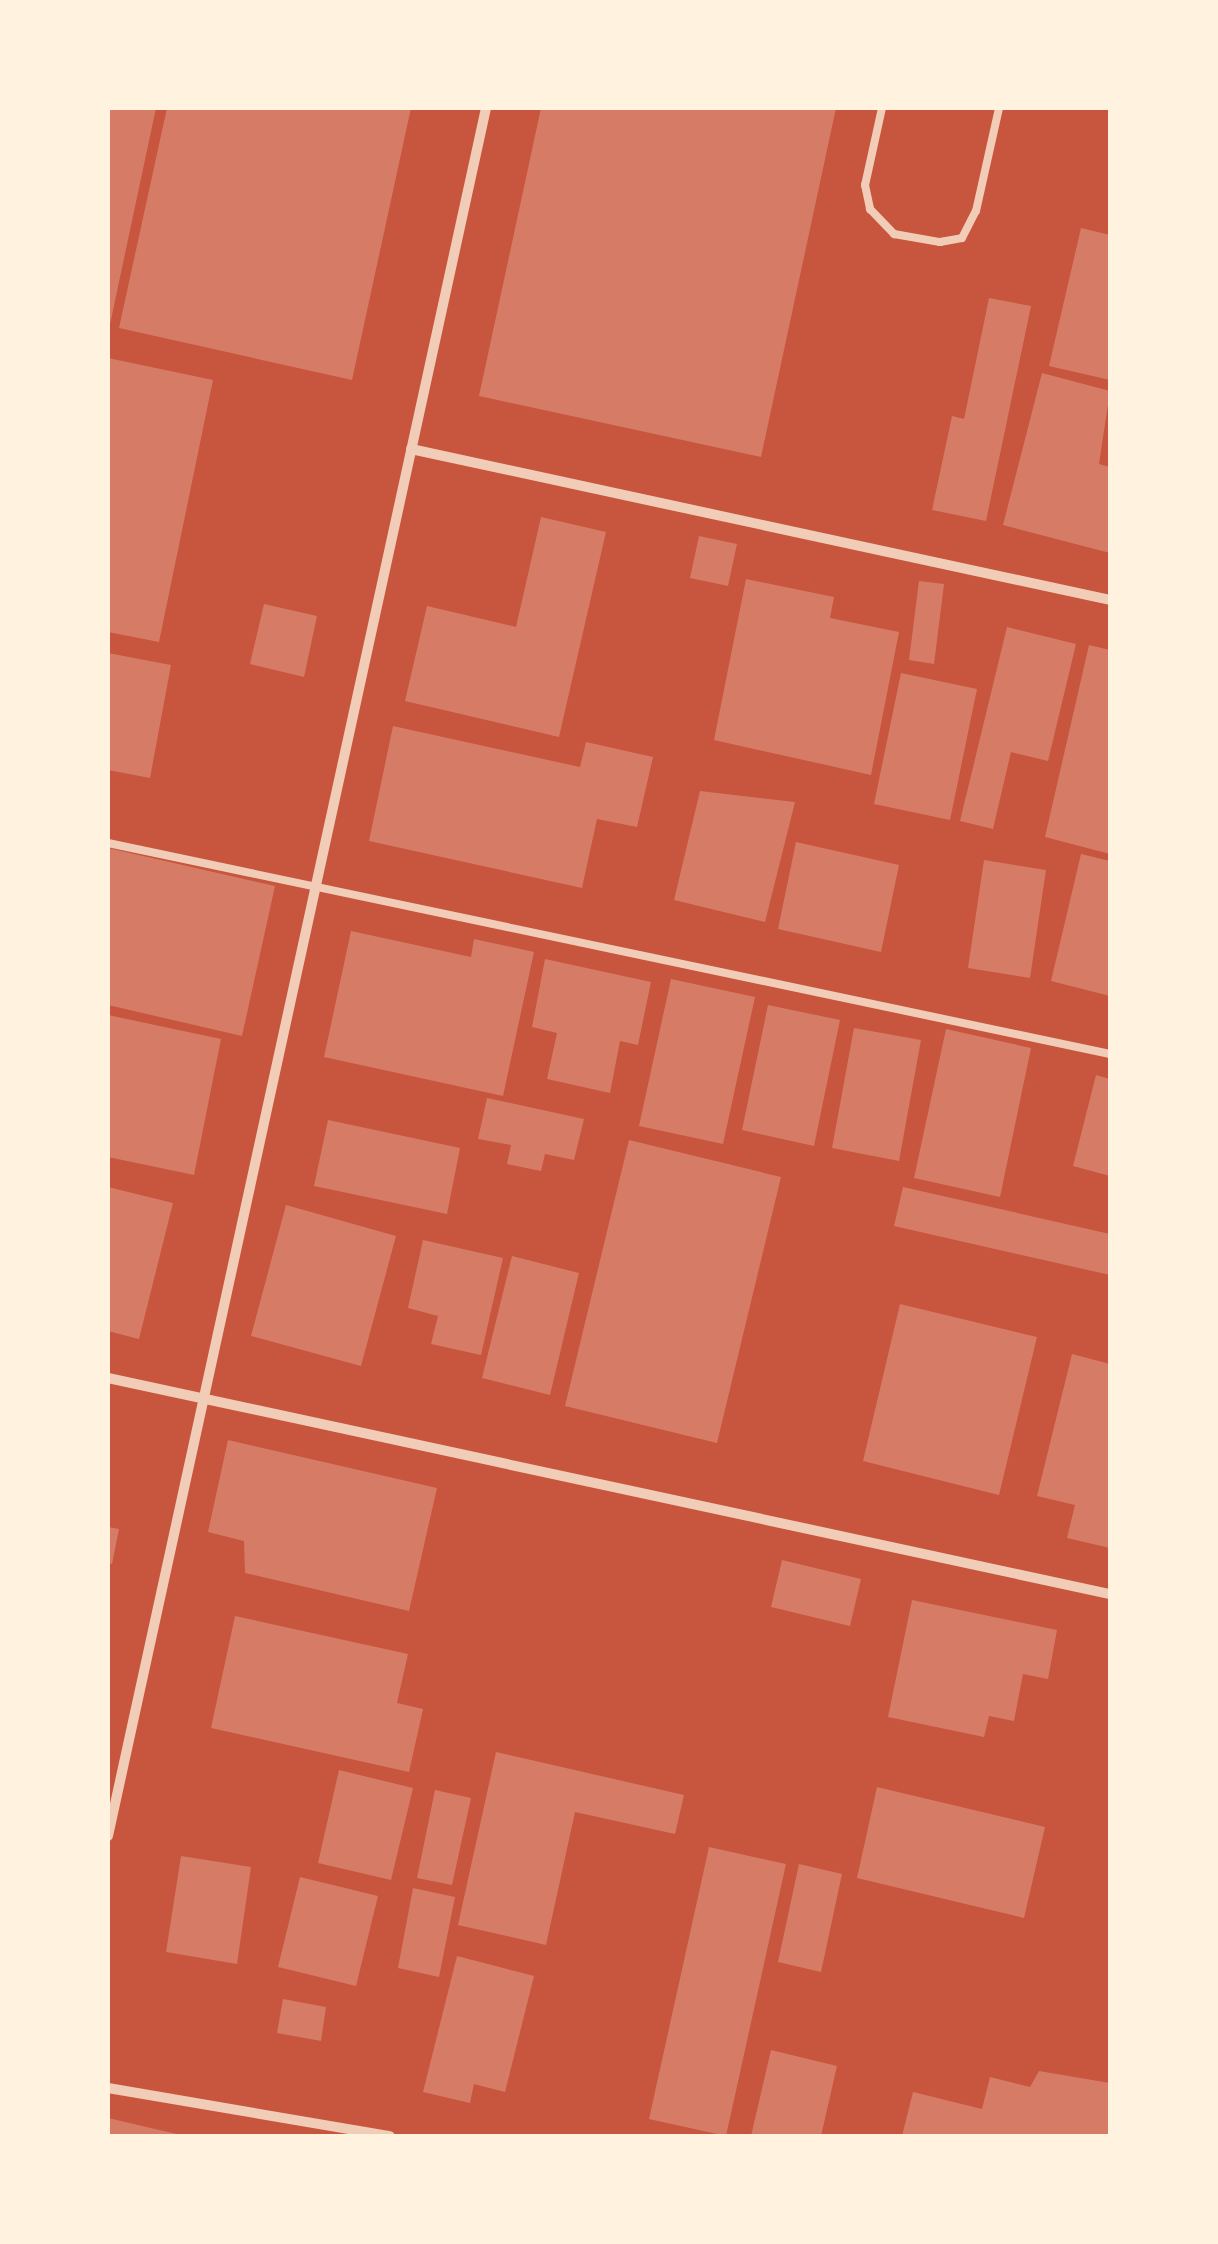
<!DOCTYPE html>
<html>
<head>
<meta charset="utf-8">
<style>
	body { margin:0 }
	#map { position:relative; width:1218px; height:2244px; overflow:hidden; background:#c8553d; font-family:"Alegreya Sans",sans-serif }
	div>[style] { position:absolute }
	.building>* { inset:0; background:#d67c66 }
	.service>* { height:8px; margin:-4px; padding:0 4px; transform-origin:4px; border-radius:4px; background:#f1ccb7 }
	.minor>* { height:10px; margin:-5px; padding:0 5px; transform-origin:5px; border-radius:5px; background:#f1ccb7 }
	span { translate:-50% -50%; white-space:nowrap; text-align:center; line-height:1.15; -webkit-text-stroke:8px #fff3e0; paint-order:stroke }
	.frame { position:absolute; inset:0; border:110px solid #fff3e0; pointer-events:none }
</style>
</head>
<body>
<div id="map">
	<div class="building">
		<i style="clip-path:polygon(108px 108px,156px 108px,109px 329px,108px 329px)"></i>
		<i style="clip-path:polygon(167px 108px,411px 108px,352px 380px,119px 328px)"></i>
		<i style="clip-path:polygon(541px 108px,836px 108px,761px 457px,479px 396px)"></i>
		<i style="clip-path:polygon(1081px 228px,1110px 235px,1110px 380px,1049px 366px)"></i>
		<i style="clip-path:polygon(989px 298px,1031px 306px,986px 521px,932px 510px,952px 416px,964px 419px)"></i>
		<i style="clip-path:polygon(108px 358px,213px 380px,159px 642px,108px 632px)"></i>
		<i style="clip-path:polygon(1042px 373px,1110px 391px,1099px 464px,1110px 467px,1110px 553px,1003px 525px)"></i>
		<i style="clip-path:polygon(541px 517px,606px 532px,559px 737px,405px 701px,427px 606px,516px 627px)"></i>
		<i style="clip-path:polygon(699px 536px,737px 544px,728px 586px,690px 578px)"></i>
		<i style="clip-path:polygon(746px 579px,834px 597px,830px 618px,899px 632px,871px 775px,714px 740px)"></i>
		<i style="clip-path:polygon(919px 581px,944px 584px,934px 664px,909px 660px)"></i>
		<i style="clip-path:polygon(264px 604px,317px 616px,304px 677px,250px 664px)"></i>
		<i style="clip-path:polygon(1007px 627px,1076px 644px,1048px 761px,1011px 752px,993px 829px,960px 821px)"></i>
		<i style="clip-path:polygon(1089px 645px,1110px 650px,1110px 854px,1045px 837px)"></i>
		<i style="clip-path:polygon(108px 653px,171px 665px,150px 778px,108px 770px)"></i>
		<i style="clip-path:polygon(901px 673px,977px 689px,950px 820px,874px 804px)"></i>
		<i style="clip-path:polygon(393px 726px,580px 767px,586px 742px,653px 757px,637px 827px,597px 819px,582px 888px,369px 841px)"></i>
		<i style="clip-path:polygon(700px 791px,795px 802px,765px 922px,674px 900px)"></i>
		<i style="clip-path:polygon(796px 842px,899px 865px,881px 952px,778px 929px)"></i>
		<i style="clip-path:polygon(108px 848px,275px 886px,242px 1036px,108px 1005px)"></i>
		<i style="clip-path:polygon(1081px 854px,1110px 861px,1110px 996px,1051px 981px)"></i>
		<i style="clip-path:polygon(984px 860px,1046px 870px,1030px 978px,968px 968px)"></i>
		<i style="clip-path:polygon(351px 931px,471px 957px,474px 939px,534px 952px,503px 1096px,324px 1057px)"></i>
		<i style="clip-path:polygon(545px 959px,651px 982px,638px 1045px,620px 1041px,610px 1093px,547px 1079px,557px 1033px,532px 1027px)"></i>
		<i style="clip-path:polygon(671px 979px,755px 997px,723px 1144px,639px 1126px)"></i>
		<i style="clip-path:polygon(768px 1005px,840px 1020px,814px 1146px,742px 1130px)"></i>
		<i style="clip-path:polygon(108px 1015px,221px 1039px,194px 1175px,108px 1157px)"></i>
		<i style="clip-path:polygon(854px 1028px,921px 1040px,899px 1161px,832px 1148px)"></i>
		<i style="clip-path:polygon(946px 1029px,1031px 1048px,1000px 1197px,914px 1178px)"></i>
		<i style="clip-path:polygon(1096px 1075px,1110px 1079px,1110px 1176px,1073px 1166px)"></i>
		<i style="clip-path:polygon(487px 1098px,584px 1119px,574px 1160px,545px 1154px,541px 1171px,507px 1164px,511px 1145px,478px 1139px)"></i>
		<i style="clip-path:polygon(328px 1120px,460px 1148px,447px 1214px,314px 1186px)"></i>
		<i style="clip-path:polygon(629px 1140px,781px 1177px,717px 1443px,565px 1406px)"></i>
		<i style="clip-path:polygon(108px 1187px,173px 1203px,139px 1339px,108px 1331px)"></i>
		<i style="clip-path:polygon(903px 1187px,1110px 1234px,1110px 1275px,894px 1226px)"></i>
		<i style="clip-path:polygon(286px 1205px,396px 1236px,361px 1366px,251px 1336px)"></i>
		<i style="clip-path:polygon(423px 1240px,503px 1258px,481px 1355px,431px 1344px,438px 1316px,408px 1308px)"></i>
		<i style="clip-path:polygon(512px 1256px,579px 1273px,550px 1395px,482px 1378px)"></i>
		<i style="clip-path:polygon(900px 1304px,1037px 1337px,999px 1495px,863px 1461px)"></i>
		<i style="clip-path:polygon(1072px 1354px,1110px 1364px,1110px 1548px,1067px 1538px,1075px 1505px,1037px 1496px)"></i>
		<i style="clip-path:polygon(228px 1440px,437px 1488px,409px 1611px,245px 1573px,244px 1541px,208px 1532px)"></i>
		<i style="clip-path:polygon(108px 1527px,119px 1529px,112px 1564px,108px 1563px)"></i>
		<i style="clip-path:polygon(782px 1560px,861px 1579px,850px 1626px,771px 1607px)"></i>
		<i style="clip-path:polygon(912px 1600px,1057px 1630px,1048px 1679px,1023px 1674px,1014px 1721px,989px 1716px,984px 1737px,888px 1717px)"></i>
		<i style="clip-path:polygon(235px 1616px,408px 1654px,397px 1703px,423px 1709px,409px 1772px,211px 1728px)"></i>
		<i style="clip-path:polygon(496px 1752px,684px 1795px,675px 1834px,575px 1812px,546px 1945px,458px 1925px)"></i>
		<i style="clip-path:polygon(339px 1770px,413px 1788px,391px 1880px,318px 1863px)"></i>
		<i style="clip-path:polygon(877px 1787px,1045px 1827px,1024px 1918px,857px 1878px)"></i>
		<i style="clip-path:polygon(435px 1790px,471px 1798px,452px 1885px,417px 1878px)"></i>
		<i style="clip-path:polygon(709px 1847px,786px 1864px,726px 2136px,649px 2119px)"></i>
		<i style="clip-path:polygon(181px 1856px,251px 1867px,237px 1964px,166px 1952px)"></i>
		<i style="clip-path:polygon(799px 1864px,842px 1874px,821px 1972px,778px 1962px)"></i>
		<i style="clip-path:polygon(300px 1877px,378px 1896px,356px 1986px,278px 1967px)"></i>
		<i style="clip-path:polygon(413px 1888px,455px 1897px,439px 1977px,398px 1968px)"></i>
		<i style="clip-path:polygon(457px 1956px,534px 1976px,505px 2092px,474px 2084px,470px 2103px,423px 2092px)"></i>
		<i style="clip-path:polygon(283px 1999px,326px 2007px,321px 2041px,277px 2033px)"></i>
		<i style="clip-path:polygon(771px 2050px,837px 2066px,821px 2136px,751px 2136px)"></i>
		<i style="clip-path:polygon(1039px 2071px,1110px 2083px,1110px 2136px,902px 2136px,913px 2092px,982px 2109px,990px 2077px,1030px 2087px)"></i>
		<i style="clip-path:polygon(108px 2118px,181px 2135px,180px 2136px,108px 2136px)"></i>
	</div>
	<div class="service">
		<i style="left:882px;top:108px;width:79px;rotate:102.4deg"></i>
		<i style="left:865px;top:185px;width:25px;rotate:78deg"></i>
		<i style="left:870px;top:209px;width:35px;rotate:46deg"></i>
		<i style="left:894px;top:234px;width:47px;rotate:9.9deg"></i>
		<i style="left:940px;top:242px;width:22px;rotate:-10deg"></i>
		<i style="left:962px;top:238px;width:30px;rotate:-63deg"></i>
		<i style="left:976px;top:211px;width:106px;rotate:-77.4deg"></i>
		<i style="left:108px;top:843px;width:1024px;rotate:11.89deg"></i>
	</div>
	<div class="minor">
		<i style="left:411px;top:449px;width:715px;rotate:12.19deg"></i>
		<i style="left:108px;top:1378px;width:1025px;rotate:12.17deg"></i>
		<i style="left:108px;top:1836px;width:1769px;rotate:-77.66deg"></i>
		<i style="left:108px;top:2088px;width:286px;rotate:9.7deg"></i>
	</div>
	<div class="frame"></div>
</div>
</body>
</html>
